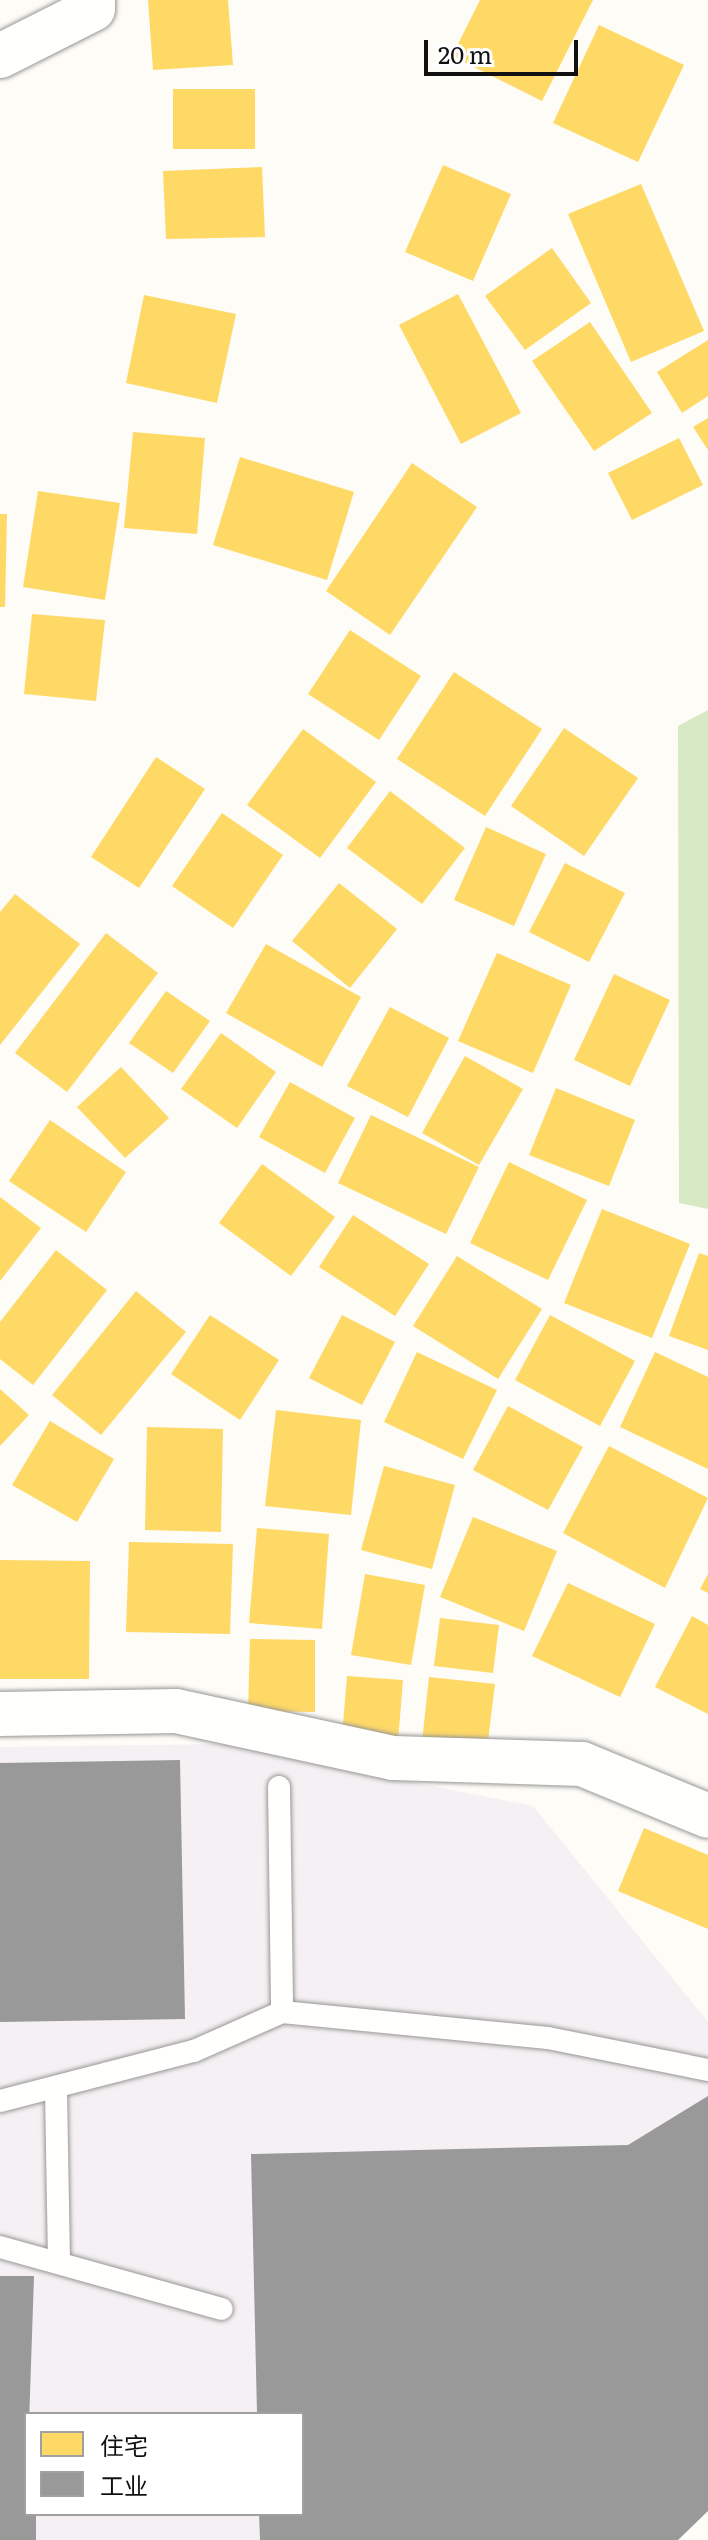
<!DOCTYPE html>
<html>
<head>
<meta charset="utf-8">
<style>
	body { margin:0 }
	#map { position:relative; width:708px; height:2540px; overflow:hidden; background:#fdfcf7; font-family:Literata,"Noto Sans SC",serif }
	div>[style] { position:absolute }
	.industrial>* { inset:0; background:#f5f0f3 }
	.forest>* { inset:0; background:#d8eac5 }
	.homes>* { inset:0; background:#ffd966 }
	.industry>* { inset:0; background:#999 }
	.roads { filter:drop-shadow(0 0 2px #979795) drop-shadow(0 0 2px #979795) }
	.service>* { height:22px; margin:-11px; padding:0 11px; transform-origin:11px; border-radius:11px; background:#fffffe }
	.minor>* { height:44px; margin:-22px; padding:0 22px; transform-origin:22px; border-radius:22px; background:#fffffe }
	span { translate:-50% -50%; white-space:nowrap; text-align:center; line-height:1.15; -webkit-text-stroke:8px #fff; paint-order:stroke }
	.legend { position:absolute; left:24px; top:2412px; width:280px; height:104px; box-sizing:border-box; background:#fff; border:2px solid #a0a0a0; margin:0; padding:10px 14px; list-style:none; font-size:24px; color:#111 }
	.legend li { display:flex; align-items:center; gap:16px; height:40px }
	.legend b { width:40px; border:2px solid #a0a0a0 }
	.scale { position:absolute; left:424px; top:40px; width:154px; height:36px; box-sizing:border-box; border:4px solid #111; border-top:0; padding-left:10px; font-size:24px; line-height:28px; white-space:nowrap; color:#111; -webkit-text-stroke:6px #fff; paint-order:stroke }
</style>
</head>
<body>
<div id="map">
	<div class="industrial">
		<i style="clip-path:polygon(evenodd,221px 1744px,533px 1806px,708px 2022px,708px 2511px,678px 2540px,0 2540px,0 1747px,221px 1744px,26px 2414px,302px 2414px,302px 2514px,26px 2514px,26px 2414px)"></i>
	</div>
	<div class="forest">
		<i style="clip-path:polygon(708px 710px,708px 1209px,679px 1203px,678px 726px)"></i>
	</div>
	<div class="homes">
		<i style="clip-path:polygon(148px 0,228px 0,233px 65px,153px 70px)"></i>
		<i style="clip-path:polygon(480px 0,593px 0,542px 101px,452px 56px)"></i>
		<i style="clip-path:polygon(599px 25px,684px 65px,638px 162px,553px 123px)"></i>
		<i style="clip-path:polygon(173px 89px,255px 89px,255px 149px,173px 149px)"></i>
		<i style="clip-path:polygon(443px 165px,511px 194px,473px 281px,405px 252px)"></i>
		<i style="clip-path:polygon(262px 167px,265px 237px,166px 239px,163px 171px)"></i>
		<i style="clip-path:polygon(641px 184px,704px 331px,631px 362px,568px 214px)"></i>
		<i style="clip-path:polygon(552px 248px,591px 303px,525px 350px,485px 296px)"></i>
		<i style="clip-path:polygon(458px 294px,521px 413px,461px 444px,399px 325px)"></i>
		<i style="clip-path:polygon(144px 295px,236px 314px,217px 403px,126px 383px)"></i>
		<i style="clip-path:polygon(590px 322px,652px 413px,594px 451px,532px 361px)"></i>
		<i style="clip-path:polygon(708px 340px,708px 396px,682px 413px,657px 372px)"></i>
		<i style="clip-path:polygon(708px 418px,708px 450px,693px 427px)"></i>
		<i style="clip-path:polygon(133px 432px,205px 438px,197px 534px,124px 528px)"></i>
		<i style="clip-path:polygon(679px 438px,703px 485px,632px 520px,608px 473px)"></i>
		<i style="clip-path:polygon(240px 457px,354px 492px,327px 580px,213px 545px)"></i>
		<i style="clip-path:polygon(412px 463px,477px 507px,390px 635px,326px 591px)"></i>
		<i style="clip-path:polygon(38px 491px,120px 503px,105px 600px,23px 587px)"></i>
		<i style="clip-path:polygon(0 514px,7px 514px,5px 607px,0 607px)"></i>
		<i style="clip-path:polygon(32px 614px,105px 620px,96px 701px,24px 694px)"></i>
		<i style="clip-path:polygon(350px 630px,421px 676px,379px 740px,308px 694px)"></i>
		<i style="clip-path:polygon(454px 672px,542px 729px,485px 816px,397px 759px)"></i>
		<i style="clip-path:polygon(564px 728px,638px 778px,584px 856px,511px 806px)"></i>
		<i style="clip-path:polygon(303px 729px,376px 782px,320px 858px,247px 805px)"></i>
		<i style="clip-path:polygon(156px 757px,205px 789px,139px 888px,91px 857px)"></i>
		<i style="clip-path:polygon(390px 791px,465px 848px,422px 904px,347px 848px)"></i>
		<i style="clip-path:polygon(222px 813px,283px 855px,233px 928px,172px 886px)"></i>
		<i style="clip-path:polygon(486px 827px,546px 854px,514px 926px,454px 900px)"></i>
		<i style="clip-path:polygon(565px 863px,625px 893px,589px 962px,529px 932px)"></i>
		<i style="clip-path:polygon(339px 883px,397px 929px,350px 988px,292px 941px)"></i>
		<i style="clip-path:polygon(15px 894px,80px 944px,0 1045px,0 912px)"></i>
		<i style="clip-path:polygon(106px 933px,158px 973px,67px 1092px,15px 1053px)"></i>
		<i style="clip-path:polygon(266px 944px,361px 997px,322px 1067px,226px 1013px)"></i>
		<i style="clip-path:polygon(497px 953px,571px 985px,533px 1073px,458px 1041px)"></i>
		<i style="clip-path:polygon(614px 974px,670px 1000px,630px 1086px,574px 1060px)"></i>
		<i style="clip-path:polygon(166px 991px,210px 1021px,173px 1073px,129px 1043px)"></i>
		<i style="clip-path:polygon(390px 1007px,449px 1038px,408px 1117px,347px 1086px)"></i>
		<i style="clip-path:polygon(221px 1033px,276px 1072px,237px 1128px,181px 1089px)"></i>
		<i style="clip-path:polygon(465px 1056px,523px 1089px,479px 1165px,422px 1133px)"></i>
		<i style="clip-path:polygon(121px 1067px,169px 1118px,125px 1158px,77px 1107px)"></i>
		<i style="clip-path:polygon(290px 1082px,355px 1118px,325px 1173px,259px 1137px)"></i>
		<i style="clip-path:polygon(556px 1088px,635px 1120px,609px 1186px,529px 1155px)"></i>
		<i style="clip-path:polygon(371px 1115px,479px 1167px,446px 1234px,338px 1183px)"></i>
		<i style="clip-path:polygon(50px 1120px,126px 1172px,86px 1232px,9px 1181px)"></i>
		<i style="clip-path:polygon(509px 1162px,587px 1200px,548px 1280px,470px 1243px)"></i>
		<i style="clip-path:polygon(262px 1164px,335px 1217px,291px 1276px,219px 1223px)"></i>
		<i style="clip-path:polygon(0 1197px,41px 1228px,0 1281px)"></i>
		<i style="clip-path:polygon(602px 1209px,690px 1244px,652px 1338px,564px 1303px)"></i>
		<i style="clip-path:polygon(353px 1215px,429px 1264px,395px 1316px,319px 1267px)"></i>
		<i style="clip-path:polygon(56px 1250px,107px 1290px,33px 1385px,0 1359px,0 1322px)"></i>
		<i style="clip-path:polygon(699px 1253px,708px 1256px,708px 1350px,669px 1336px)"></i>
		<i style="clip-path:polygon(457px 1256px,542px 1309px,498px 1379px,413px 1326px)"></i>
		<i style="clip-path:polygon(136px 1291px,186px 1332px,101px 1435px,52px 1395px)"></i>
		<i style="clip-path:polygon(210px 1315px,279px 1360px,240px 1420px,171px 1374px)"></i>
		<i style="clip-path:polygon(342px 1315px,395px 1342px,362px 1405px,309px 1378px)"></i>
		<i style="clip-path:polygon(550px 1315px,635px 1361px,600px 1426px,515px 1380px)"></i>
		<i style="clip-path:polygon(417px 1352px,497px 1390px,463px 1459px,384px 1422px)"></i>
		<i style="clip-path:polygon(655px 1352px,708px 1377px,708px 1469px,620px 1427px)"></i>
		<i style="clip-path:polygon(0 1389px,29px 1415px,0 1446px)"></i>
		<i style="clip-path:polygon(508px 1406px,583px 1447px,548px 1510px,473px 1470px)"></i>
		<i style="clip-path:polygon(276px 1410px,361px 1420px,351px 1515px,265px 1506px)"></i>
		<i style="clip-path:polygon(50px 1421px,114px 1459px,77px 1522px,12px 1485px)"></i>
		<i style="clip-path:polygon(147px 1427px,223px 1429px,221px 1532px,145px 1530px)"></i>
		<i style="clip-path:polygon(609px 1446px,708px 1498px,665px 1588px,563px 1533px)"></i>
		<i style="clip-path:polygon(384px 1466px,455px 1485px,432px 1569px,361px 1550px)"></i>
		<i style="clip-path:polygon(473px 1517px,557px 1551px,524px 1631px,440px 1597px)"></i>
		<i style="clip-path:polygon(257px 1528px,329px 1534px,322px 1629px,249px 1623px)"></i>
		<i style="clip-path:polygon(129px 1542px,233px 1544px,230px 1634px,126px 1632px)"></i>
		<i style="clip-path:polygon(0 1560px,90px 1561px,89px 1679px,0 1679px)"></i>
		<i style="clip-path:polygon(365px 1574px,425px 1585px,411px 1665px,351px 1655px)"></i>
		<i style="clip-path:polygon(708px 1574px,708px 1593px,700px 1589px)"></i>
		<i style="clip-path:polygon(568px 1583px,655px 1624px,620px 1697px,532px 1656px)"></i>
		<i style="clip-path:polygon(692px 1616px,708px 1625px,708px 1714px,655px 1687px)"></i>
		<i style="clip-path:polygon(440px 1618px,499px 1625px,493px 1673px,434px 1666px)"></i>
		<i style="clip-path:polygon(250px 1639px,315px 1640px,315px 1712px,248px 1711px)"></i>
		<i style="clip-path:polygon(347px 1676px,403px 1680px,398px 1741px,342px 1737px)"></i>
		<i style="clip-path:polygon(429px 1677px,495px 1684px,487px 1749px,422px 1742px)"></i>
		<i style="clip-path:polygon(644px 1828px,708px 1855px,708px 1929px,618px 1891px)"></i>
	</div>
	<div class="industry">
		<i style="clip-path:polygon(180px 1760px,185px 2019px,0 2022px,0 1763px)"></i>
		<i style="clip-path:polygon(708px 2096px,708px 2511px,678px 2540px,260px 2540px,259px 2514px,302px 2514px,302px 2414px,257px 2414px,251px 2154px,628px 2145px)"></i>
		<i style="clip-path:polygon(0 2276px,34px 2276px,26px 2514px,36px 2514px,36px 2540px,0 2540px)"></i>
	</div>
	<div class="roads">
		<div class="service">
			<i style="left:279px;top:1787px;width:225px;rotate:89.2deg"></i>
			<i style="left:56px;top:2090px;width:171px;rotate:89deg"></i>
			<i style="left:0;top:2101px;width:200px;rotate:-14.5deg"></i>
			<i style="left:194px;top:2051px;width:96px;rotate:-23.9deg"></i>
			<i style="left:282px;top:2012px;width:267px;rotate:5.6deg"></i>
			<i style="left:548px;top:2038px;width:163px;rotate:11.3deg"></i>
			<i style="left:0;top:2247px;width:230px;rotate:15.6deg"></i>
		</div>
		<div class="minor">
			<i style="left:0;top:56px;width:104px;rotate:-26.8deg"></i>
			<i style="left:93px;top:9px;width:9px;rotate:-90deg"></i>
			<i style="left:0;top:1714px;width:176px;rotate:-1deg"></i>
			<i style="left:176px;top:1711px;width:222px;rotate:12.2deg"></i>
			<i style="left:393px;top:1758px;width:189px;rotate:1.8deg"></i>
			<i style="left:582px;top:1764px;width:136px;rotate:22.4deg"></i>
		</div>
	</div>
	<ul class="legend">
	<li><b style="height:22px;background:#ffd966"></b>住宅</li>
	<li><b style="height:22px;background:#999"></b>工业</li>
	</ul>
	<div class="scale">20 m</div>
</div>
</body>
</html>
